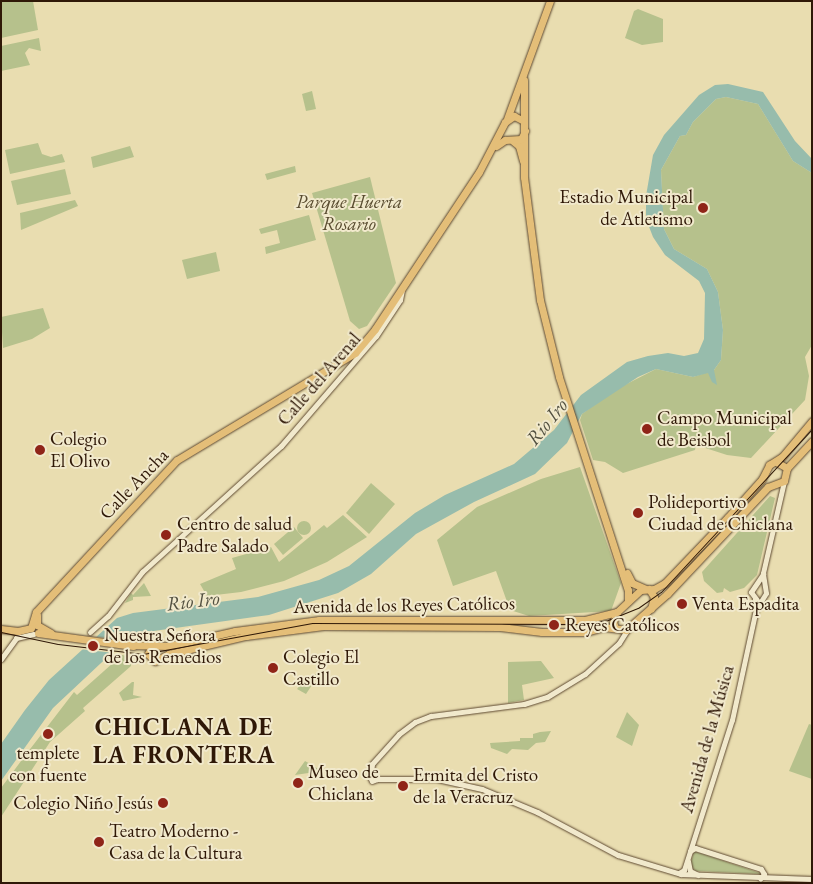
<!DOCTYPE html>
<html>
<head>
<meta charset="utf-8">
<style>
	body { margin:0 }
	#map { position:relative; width:813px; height:884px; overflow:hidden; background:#e9ddb0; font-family:"EB Garamond",serif }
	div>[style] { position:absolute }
	.green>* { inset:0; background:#b6c18c }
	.round { border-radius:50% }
	.water>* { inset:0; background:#97bcac }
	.pier>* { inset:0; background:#e9ddb0 }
	.roads { filter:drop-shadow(0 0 1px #5e4931) drop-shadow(0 0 1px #5e4931) }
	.minor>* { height:5px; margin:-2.5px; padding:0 2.5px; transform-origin:2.5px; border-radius:2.5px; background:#f1e9cc }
	.major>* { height:7px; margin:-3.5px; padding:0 3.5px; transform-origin:3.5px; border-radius:3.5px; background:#e4be78 }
	.tram>* { height:1px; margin:-0.5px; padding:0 0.5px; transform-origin:0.5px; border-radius:0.5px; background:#2f1807 }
	.dots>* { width:14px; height:14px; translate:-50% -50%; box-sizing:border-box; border:2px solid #f1e9cc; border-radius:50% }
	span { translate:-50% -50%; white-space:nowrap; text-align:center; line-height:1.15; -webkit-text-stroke:4px #f1e9cc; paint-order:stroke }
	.poi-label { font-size:19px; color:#2f1807 }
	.right { translate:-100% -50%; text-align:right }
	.left { translate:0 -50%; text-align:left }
	.park-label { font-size:19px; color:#584b2f; font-style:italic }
	.street-label { font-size:19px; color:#2f1807 }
	.water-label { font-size:20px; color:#535141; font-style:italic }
	.district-label { font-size:24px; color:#2f1807; font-weight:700; letter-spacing:1px }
	.frame { position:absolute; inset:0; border:2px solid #2f1807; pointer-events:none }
</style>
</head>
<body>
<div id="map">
	<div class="green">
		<i style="clip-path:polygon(1px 1px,33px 1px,38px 30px,1px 38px)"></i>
		<i style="clip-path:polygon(638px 9px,663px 19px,663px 42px,642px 45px,625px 38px,634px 11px)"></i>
		<i style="clip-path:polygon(39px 38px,41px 51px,29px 48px,25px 53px,30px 65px,1px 71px,1px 46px)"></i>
		<i style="clip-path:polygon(312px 91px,316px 109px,306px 111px,302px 94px)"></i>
		<i style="clip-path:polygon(726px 97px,758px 104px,793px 161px,812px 173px,812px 345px,805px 357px,809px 376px,805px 400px,751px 458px,727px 455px,696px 445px,695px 450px,623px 473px,605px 462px,593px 460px,580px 420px,582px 414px,613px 391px,656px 369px,693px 377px,714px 370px,721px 360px,723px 330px,718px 292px,707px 269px,674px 249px,664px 229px,661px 170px,680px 136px,686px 135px,693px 122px,716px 99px)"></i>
		<i style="clip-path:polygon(38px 143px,42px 154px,51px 157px,62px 154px,65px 162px,10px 174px,5px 150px)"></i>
		<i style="clip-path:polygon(130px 146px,134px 157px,93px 168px,91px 157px)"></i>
		<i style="clip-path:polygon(295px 166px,296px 172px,267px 180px,265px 174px)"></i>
		<i style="clip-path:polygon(65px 169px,71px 194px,17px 205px,11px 181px)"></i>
		<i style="clip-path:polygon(370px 177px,396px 283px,367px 326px,359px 329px,350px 321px,312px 193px)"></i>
		<i style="clip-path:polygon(75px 200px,78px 206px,21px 230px,20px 213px)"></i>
		<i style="clip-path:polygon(309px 215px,316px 240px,266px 254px,265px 247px,280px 243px,277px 230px,261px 234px,259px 229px)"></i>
		<i style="clip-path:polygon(216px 252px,220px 271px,187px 279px,182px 260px)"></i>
		<i style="clip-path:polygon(43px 308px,50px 328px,32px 339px,3px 348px,1px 317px)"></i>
		<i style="clip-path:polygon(580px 467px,621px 583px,611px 611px,529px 616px,510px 610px,496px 571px,453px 586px,437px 540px,477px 507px,541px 479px)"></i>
		<i style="clip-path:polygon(371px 483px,395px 504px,369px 534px,346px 513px)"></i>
		<i style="clip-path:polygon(770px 496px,775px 498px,757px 575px,744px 588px,730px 592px,724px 588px,723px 592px,717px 593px,704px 581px,702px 572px)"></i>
		<i style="clip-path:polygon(343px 515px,367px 537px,327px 562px,284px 581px,241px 592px,207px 596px,200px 584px,236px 569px,232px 558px,271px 547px,279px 562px,324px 525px,327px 528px)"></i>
		<i class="round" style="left:297px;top:521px;width:14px;height:14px"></i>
		<i style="clip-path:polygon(294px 527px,303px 538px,283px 555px,274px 544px)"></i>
		<i style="clip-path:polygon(144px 583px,151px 596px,133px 597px,133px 600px,125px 603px,131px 593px,133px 595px)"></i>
		<i style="clip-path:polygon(122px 655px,132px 657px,131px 666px,83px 708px,85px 711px,50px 742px,1px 817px,1px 788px,24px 757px,74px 692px,77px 695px)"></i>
		<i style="clip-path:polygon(541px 661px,554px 678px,522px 685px,524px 700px,508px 703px,508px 662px)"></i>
		<i style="clip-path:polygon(322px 670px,306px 694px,297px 689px,303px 682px)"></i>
		<i style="clip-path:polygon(132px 682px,134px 682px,133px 695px,142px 697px,123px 701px,119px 693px)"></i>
		<i style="clip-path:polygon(627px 712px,639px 725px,632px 746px,616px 737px)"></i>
		<i style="clip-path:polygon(809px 724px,812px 725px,812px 779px,789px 771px)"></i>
		<i style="clip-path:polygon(551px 731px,545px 742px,536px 743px,528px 750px,512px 749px,507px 754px,491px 748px,490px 743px,520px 741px,520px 738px,533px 738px,533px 734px,540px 732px)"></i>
		<i style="clip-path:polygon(305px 761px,322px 771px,295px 775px)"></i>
		<i style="clip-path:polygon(694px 851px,760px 873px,760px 874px,696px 871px,690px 866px)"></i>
	</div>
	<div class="water">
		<i style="clip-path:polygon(728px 84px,763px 92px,795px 141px,812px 159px,812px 173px,793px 161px,758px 104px,726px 97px,716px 99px,693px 122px,686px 135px,680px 136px,661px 170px,664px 229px,674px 249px,707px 269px,718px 292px,723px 330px,721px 360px,714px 370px,717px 385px,712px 382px,708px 373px,693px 377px,656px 369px,638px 377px,582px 414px,567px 443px,535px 474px,474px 502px,416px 534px,371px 574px,338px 593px,269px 615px,132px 634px,53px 708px,1px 781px,1px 744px,25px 710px,49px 680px,117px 618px,133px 613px,258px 597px,319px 580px,349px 566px,415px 513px,445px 495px,514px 464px,554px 430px,581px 395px,627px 362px,648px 356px,668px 353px,684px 356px,698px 353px,704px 339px,705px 293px,699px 281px,665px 255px,653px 237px,646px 219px,646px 196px,653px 155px,664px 135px,699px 95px,715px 85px)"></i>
	</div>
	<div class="pier">
		<i style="clip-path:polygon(91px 636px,128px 641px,114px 653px,79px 649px)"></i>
	</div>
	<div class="roads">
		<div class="minor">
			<i style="left:757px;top:600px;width:10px;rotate:-127deg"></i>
			<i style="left:751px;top:592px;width:22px;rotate:-56deg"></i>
			<i style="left:758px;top:606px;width:15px;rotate:-58deg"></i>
			<i style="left:766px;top:593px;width:20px;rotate:-99deg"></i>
			<i style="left:763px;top:573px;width:94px;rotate:-77.1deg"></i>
			<i style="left:90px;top:632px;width:24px;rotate:-42deg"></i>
			<i style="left:108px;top:616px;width:56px;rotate:-52.3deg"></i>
			<i style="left:142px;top:572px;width:188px;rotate:-42.2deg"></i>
			<i style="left:281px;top:446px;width:145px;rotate:-49.2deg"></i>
			<i style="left:376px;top:336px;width:43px;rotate:-56.3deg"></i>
			<i style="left:400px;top:300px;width:10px;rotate:-79deg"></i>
			<i style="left:1px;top:659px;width:26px;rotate:-54deg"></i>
			<i style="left:16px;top:638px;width:18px;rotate:-13deg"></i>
			<i style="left:371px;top:775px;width:11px;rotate:-85deg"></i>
			<i style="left:372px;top:764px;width:40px;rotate:-48deg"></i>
			<i style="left:399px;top:734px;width:20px;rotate:-37deg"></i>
			<i style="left:415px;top:722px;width:17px;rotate:-21deg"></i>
			<i style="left:431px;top:716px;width:94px;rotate:-7.4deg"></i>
			<i style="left:524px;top:704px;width:24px;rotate:-17deg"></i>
			<i style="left:547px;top:697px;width:44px;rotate:-31.2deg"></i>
			<i style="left:585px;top:674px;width:46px;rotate:-42.4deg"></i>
			<i style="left:619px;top:643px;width:19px;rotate:-58deg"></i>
			<i style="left:377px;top:779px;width:6px;rotate:-129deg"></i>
			<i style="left:373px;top:774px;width:4px;rotate:135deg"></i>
			<i style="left:370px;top:777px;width:4px;rotate:63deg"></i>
			<i style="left:372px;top:781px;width:5px;rotate:-22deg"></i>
			<i style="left:377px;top:779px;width:60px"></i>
			<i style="left:437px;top:779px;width:46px;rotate:12.5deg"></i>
			<i style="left:482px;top:789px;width:60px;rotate:22.7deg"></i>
			<i style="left:537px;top:812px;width:92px;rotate:28deg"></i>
			<i style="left:618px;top:855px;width:66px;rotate:16.8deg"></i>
			<i style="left:681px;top:874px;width:131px;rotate:2.2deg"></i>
			<i style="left:690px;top:851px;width:6px;rotate:-31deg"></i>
			<i style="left:695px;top:848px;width:69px;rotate:17.7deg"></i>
			<i style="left:761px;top:869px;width:6px;rotate:59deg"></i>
			<i style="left:764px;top:874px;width:6px;rotate:129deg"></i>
			<i style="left:688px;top:861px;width:10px;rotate:79deg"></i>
			<i style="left:690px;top:871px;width:9px;rotate:27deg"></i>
			<i style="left:679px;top:873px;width:6px;rotate:-31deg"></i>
			<i style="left:684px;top:870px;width:157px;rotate:-72.3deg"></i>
			<i style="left:732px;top:720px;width:114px;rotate:-77.8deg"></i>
			<i style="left:756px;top:609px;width:10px;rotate:-96deg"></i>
		</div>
		<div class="major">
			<i style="left:524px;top:80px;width:97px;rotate:90deg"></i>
			<i style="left:524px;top:177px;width:124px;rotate:82.6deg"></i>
			<i style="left:540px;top:300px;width:79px;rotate:76.1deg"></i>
			<i style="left:559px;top:377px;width:224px;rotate:72.1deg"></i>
			<i style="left:628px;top:590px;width:11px;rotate:90deg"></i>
			<i style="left:507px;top:119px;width:126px;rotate:-70deg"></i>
			<i style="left:513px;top:141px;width:8px;rotate:40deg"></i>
			<i style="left:519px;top:146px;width:16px;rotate:75deg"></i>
			<i style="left:496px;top:146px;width:11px;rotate:-34deg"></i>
			<i style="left:505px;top:140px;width:16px;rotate:-4deg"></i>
			<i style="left:521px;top:139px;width:9px;rotate:-63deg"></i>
			<i style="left:787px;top:468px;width:37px;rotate:-47deg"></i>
			<i style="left:627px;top:573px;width:11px;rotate:63deg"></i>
			<i style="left:632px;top:583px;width:15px;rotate:23deg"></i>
			<i style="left:649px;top:589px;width:9px;rotate:58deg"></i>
			<i style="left:654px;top:597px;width:12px;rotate:104deg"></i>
			<i style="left:37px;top:615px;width:10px;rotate:90deg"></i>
			<i style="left:37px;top:625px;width:16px;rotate:30deg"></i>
			<i style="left:31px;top:628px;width:17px;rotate:-73deg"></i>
			<i style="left:36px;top:612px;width:207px;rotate:-47.2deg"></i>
			<i style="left:177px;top:460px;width:208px;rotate:-31deg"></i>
			<i style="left:355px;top:353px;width:31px;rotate:-50deg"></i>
			<i style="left:375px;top:329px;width:188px;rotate:-56.5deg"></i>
			<i style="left:479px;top:172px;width:56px;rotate:-62.5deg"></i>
			<i style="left:505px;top:122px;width:11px;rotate:-34deg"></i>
			<i style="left:514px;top:116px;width:11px;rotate:27deg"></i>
			<i style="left:615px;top:628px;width:6px;rotate:-108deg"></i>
			<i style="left:613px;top:622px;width:11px;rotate:-68deg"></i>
			<i style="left:617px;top:612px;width:33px;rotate:-43deg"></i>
			<i style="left:641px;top:590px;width:13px;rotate:-4deg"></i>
			<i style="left:654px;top:589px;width:13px;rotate:-29deg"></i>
			<i style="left:665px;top:583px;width:91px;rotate:-46.3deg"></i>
			<i style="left:728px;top:517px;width:51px;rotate:-48.2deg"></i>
			<i style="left:762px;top:479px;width:16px;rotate:-63deg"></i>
			<i style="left:769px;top:465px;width:15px;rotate:-32deg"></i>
			<i style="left:782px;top:457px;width:47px;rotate:-50.2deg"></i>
			<i style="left:1px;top:629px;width:17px;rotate:7deg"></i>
			<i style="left:18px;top:631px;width:13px;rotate:-13deg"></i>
			<i style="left:38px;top:633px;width:96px;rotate:7.8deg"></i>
			<i style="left:153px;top:644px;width:11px;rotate:117deg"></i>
			<i style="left:148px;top:654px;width:10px;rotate:45deg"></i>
			<i style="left:155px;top:661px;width:16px;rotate:-27deg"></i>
			<i style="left:169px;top:654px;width:79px;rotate:-13.2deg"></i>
			<i style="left:246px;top:636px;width:78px;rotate:-7.4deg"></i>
			<i style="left:323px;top:626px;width:177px;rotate:0.3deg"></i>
			<i style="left:500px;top:627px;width:42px;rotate:6.8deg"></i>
			<i style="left:542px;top:632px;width:44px"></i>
			<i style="left:586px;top:632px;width:18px;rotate:-16deg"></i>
			<i style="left:603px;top:627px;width:23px;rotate:7deg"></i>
			<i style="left:626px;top:630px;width:55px;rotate:-41.3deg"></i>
			<i style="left:667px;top:594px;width:147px;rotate:-46.7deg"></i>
			<i style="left:768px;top:487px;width:17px;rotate:-21deg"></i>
			<i style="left:784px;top:481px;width:13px;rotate:-77deg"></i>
			<i style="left:787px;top:468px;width:13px;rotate:-151deg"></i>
			<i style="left:129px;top:645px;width:40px;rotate:1.4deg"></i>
			<i style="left:169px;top:646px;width:68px;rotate:-12.8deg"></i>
			<i style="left:235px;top:631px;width:85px;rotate:-7.5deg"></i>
			<i style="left:319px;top:620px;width:266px"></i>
			<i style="left:585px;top:620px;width:33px;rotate:-14deg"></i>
		</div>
	</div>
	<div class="tram">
		<i style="left:1px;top:632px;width:58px;rotate:11.9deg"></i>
		<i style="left:58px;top:644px;width:86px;rotate:6.7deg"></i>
		<i style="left:143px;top:654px;width:172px;rotate:-10.4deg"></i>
		<i style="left:312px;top:623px;width:269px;rotate:0.2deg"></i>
		<i style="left:581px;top:624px;width:27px;rotate:-8deg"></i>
		<i style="left:608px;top:620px;width:32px;rotate:-22deg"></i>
		<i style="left:638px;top:608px;width:28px;rotate:-35deg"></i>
		<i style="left:661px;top:592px;width:222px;rotate:-47.2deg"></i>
	</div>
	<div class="dots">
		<i style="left:703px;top:208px;background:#8f2418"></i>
		<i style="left:647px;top:429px;background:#8f2418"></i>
		<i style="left:40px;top:450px;background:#8f2418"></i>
		<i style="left:638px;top:513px;background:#8f2418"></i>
		<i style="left:166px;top:535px;background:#8f2418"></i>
		<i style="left:682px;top:604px;background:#8f2418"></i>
		<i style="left:554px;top:625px;background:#8f2418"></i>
		<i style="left:93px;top:646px;background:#8f2418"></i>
		<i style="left:273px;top:668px;background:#8f2418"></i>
		<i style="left:48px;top:734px;background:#8f2418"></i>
		<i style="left:298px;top:783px;background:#8f2418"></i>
		<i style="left:403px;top:786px;background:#8f2418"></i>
		<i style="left:163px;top:803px;background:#8f2418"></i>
		<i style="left:99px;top:842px;background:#8f2418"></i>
	</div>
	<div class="poi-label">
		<span class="right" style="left:693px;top:208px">Estadio Municipal<br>de Atletismo</span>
		<span class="left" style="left:657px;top:429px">Campo Municipal<br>de Beisbol</span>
		<span class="left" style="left:50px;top:450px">Colegio<br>El Olivo</span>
		<span class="left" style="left:648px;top:513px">Polideportivo<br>Ciudad de Chiclana</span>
		<span class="left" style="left:177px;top:535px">Centro de salud<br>Padre Salado</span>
		<span class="left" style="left:692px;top:604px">Venta Espadita</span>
		<span class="left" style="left:565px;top:625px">Reyes Católicos</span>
		<span class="left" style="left:104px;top:646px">Nuestra Señora<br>de los Remedios</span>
		<span class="left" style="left:283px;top:668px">Colegio El<br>Castillo</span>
		<span style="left:48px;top:764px">templete<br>con fuente</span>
		<span class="left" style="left:308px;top:783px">Museo de<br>Chiclana</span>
		<span class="left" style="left:413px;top:786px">Ermita del Cristo<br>de la Veracruz</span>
		<span class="right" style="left:153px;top:803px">Colegio Niño Jesús</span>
		<span class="left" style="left:109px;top:842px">Teatro Moderno -<br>Casa de la Cultura</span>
	</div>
	<div class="park-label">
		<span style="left:349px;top:213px">Parque Huerta<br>Rosario</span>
	</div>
	<div class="street-label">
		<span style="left:319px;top:379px;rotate:-49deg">Calle del Arenal</span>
		<span style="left:134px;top:484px;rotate:-46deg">Calle Ancha</span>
		<span style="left:404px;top:605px;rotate:-1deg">Avenida de los Reyes Católicos</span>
		<span style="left:707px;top:739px;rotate:-74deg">Avenida de la Música</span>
	</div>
	<div class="water-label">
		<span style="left:547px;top:422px;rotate:-51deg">Rio Iro</span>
		<span style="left:193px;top:601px;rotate:-7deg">Rio Iro</span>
	</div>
	<div class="district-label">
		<span style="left:184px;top:741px">CHICLANA DE<br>LA FRONTERA</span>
	</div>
	<div class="frame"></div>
</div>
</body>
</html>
